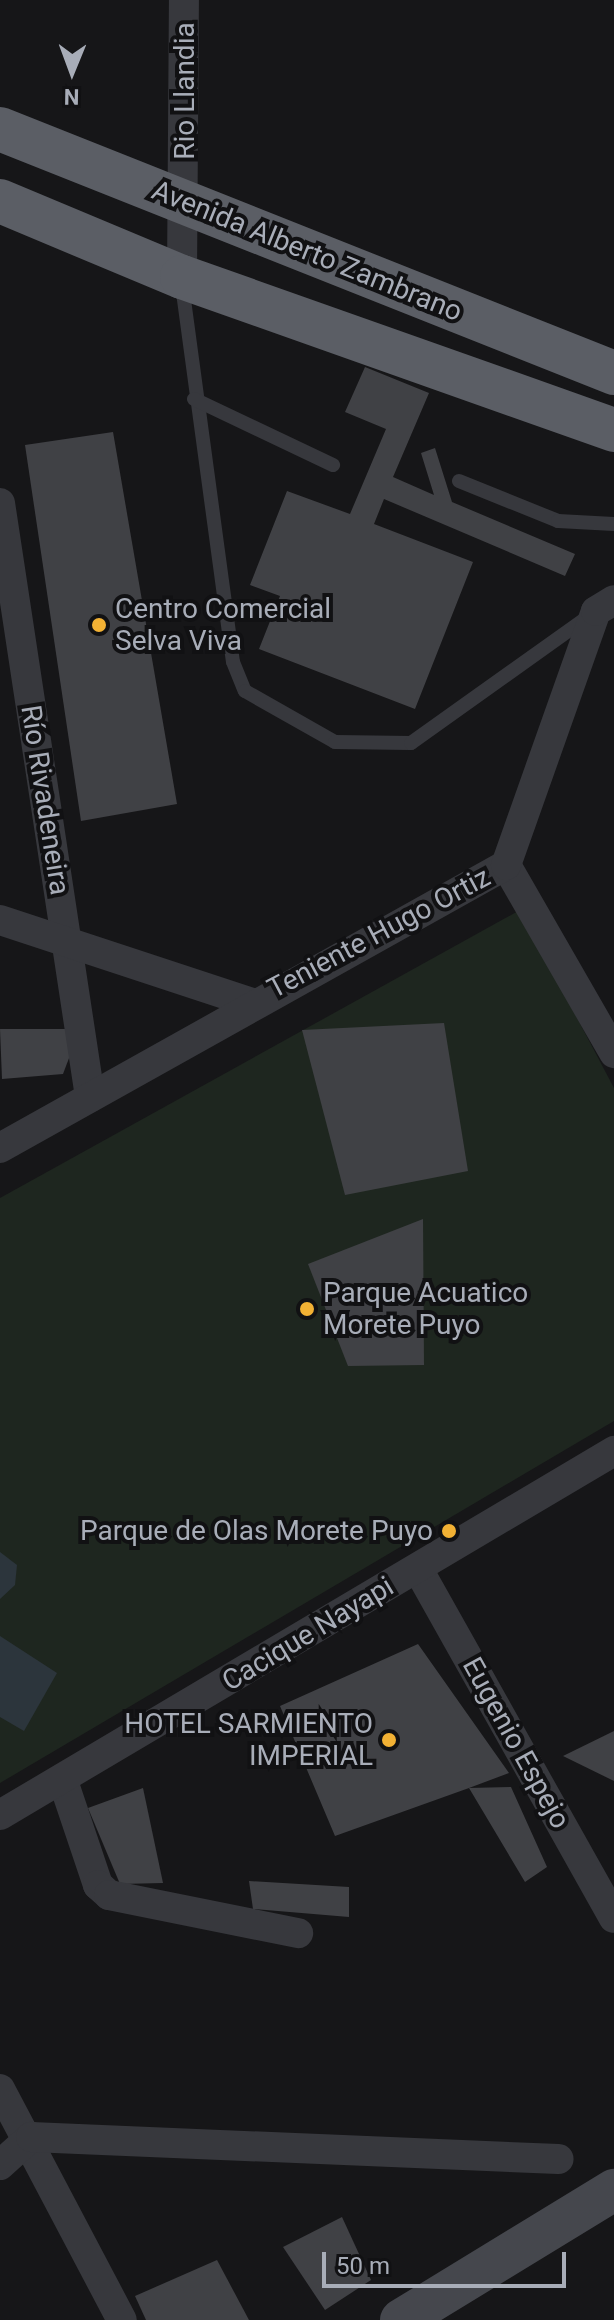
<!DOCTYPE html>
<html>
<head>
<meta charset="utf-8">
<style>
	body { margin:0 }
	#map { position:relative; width:614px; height:2320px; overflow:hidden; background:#161618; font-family:Roboto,sans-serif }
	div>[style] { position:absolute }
	.green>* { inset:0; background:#1e261f }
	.water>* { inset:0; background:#2c353c }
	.building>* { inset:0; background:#404145 }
	.service>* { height:14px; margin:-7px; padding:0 7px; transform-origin:7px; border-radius:7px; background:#37383d }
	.minor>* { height:30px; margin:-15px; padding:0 15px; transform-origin:15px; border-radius:15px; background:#37383d }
	.secondary>* { height:42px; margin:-21px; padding:0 21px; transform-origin:21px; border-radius:21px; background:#45474d }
	.trunk>* { height:44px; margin:-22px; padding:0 22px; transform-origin:22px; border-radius:22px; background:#5b5e65 }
	.dots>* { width:22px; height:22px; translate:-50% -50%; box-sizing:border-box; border:4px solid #111113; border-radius:50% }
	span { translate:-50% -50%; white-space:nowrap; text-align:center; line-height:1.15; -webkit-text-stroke:8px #111113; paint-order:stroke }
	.street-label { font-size:28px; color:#a8adb8 }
	.poi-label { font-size:28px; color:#a8adb8 }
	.left { translate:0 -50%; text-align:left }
	.right { translate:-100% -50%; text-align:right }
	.north { position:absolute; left:32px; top:32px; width:80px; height:80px; -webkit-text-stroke:6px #111113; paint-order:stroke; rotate:181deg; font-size:22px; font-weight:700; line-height:32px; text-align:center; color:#a8adb8 }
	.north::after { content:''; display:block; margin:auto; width:28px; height:36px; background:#a8adb8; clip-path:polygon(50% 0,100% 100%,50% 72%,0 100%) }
	.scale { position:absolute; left:322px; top:2252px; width:244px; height:36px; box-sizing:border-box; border:4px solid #a8adb8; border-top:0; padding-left:10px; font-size:24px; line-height:28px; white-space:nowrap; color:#a8adb8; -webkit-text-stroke:6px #111113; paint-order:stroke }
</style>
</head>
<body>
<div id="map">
	<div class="green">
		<i style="clip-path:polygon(520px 910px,614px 1088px,614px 1421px,0 1783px,0 1198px)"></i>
	</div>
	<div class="water">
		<i style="clip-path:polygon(0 1552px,17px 1565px,15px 1585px,0 1599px)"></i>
		<i style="clip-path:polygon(0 1636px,57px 1673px,24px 1731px,0 1717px)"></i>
	</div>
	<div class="building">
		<i style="clip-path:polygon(365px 367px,429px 393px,393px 477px,434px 495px,421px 453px,435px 448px,452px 502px,575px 554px,565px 576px,384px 499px,374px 524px,473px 562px,415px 709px,259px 649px,280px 596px,250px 585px,287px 491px,350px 514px,386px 429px,345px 412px)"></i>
		<i style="clip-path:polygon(113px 432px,177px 804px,81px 821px,25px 445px)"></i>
		<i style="clip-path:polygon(444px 1023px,468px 1171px,345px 1195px,302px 1030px)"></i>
		<i style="clip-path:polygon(0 1029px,80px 1029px,63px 1074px,2px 1079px)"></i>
		<i style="clip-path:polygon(423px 1219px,424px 1365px,348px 1366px,308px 1264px)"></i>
		<i style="clip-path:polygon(418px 1644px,509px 1773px,469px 1788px,511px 1787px,547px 1867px,525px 1882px,469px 1788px,335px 1836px,280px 1706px)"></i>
		<i style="clip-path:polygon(614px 1731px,614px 1781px,563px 1756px)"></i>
		<i style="clip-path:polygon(143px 1788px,163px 1883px,120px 1884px,88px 1808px)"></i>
		<i style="clip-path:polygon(249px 1881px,349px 1887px,349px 1917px,253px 1909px)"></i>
		<i style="clip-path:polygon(342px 2217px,371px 2280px,325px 2310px,283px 2247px)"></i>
		<i style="clip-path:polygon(217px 2260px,249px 2320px,146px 2320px,135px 2296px)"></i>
	</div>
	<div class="service">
		<i style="left:182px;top:285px;width:380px;rotate:82.3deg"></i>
		<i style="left:233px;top:662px;width:31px;rotate:68deg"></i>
		<i style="left:245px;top:691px;width:103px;rotate:29.5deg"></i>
		<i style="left:335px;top:742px;width:76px;rotate:0.8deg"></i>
		<i style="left:411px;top:743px;width:219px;rotate:-35.5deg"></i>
		<i style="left:194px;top:399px;width:154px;rotate:25.4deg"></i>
		<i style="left:459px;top:481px;width:107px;rotate:22deg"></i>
		<i style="left:558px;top:521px;width:56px;rotate:3.1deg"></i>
	</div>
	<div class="minor">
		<i style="left:182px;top:277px;width:277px;rotate:-89.6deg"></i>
		<i style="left:0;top:503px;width:601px;rotate:81.38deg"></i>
		<i style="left:506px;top:865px;width:217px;rotate:60.1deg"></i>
		<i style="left:0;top:920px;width:263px;rotate:18.2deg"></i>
		<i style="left:0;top:1148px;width:580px;rotate:-29.22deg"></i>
		<i style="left:506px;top:865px;width:269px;rotate:-70.5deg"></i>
		<i style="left:596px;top:611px;width:21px;rotate:-31deg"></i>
		<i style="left:418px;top:1569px;width:400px;rotate:60.7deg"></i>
		<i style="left:63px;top:1781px;width:110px;rotate:71.4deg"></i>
		<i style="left:98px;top:1885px;width:15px;rotate:42deg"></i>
		<i style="left:109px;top:1895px;width:193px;rotate:11.4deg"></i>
		<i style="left:0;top:1815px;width:714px;rotate:-30.66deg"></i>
		<i style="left:0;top:2089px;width:261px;rotate:62.2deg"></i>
		<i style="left:0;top:2165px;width:42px;rotate:-42.1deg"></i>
		<i style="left:31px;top:2137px;width:528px;rotate:2.39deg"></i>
	</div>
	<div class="secondary">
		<i style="left:401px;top:2320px;width:250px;rotate:-31.4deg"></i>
	</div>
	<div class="trunk">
		<i style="left:0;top:129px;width:661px;rotate:21.67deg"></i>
		<i style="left:0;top:201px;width:197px;rotate:22.7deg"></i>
		<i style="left:182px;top:277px;width:458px;rotate:19.5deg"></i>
	</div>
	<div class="dots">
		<i style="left:99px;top:625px;background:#f2b134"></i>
		<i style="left:307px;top:1309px;background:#f2b134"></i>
		<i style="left:449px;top:1531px;background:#f2b134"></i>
		<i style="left:389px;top:1740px;background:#f2b134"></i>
	</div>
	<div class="street-label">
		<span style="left:185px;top:91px;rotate:-90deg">Rio Llandia</span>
		<span style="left:307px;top:251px;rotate:22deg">Avenida Alberto Zambrano</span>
		<span style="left:45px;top:800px;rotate:81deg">Río Rivadeneira</span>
		<span style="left:379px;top:933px;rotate:-28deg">Teniente Hugo Ortiz</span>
		<span style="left:308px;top:1634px;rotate:-31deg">Cacique Nayapi</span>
		<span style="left:516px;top:1743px;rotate:61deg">Eugenio Espejo</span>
	</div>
	<div class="poi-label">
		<span class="left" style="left:115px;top:625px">Centro Comercial<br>Selva Viva</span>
		<span class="left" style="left:323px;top:1309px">Parque Acuatico<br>Morete Puyo</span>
		<span class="right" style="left:433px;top:1531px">Parque de Olas Morete Puyo</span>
		<span class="right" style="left:373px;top:1740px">HOTEL SARMIENTO<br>IMPERIAL</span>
	</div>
	<div class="north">N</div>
	<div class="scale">50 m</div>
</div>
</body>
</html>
